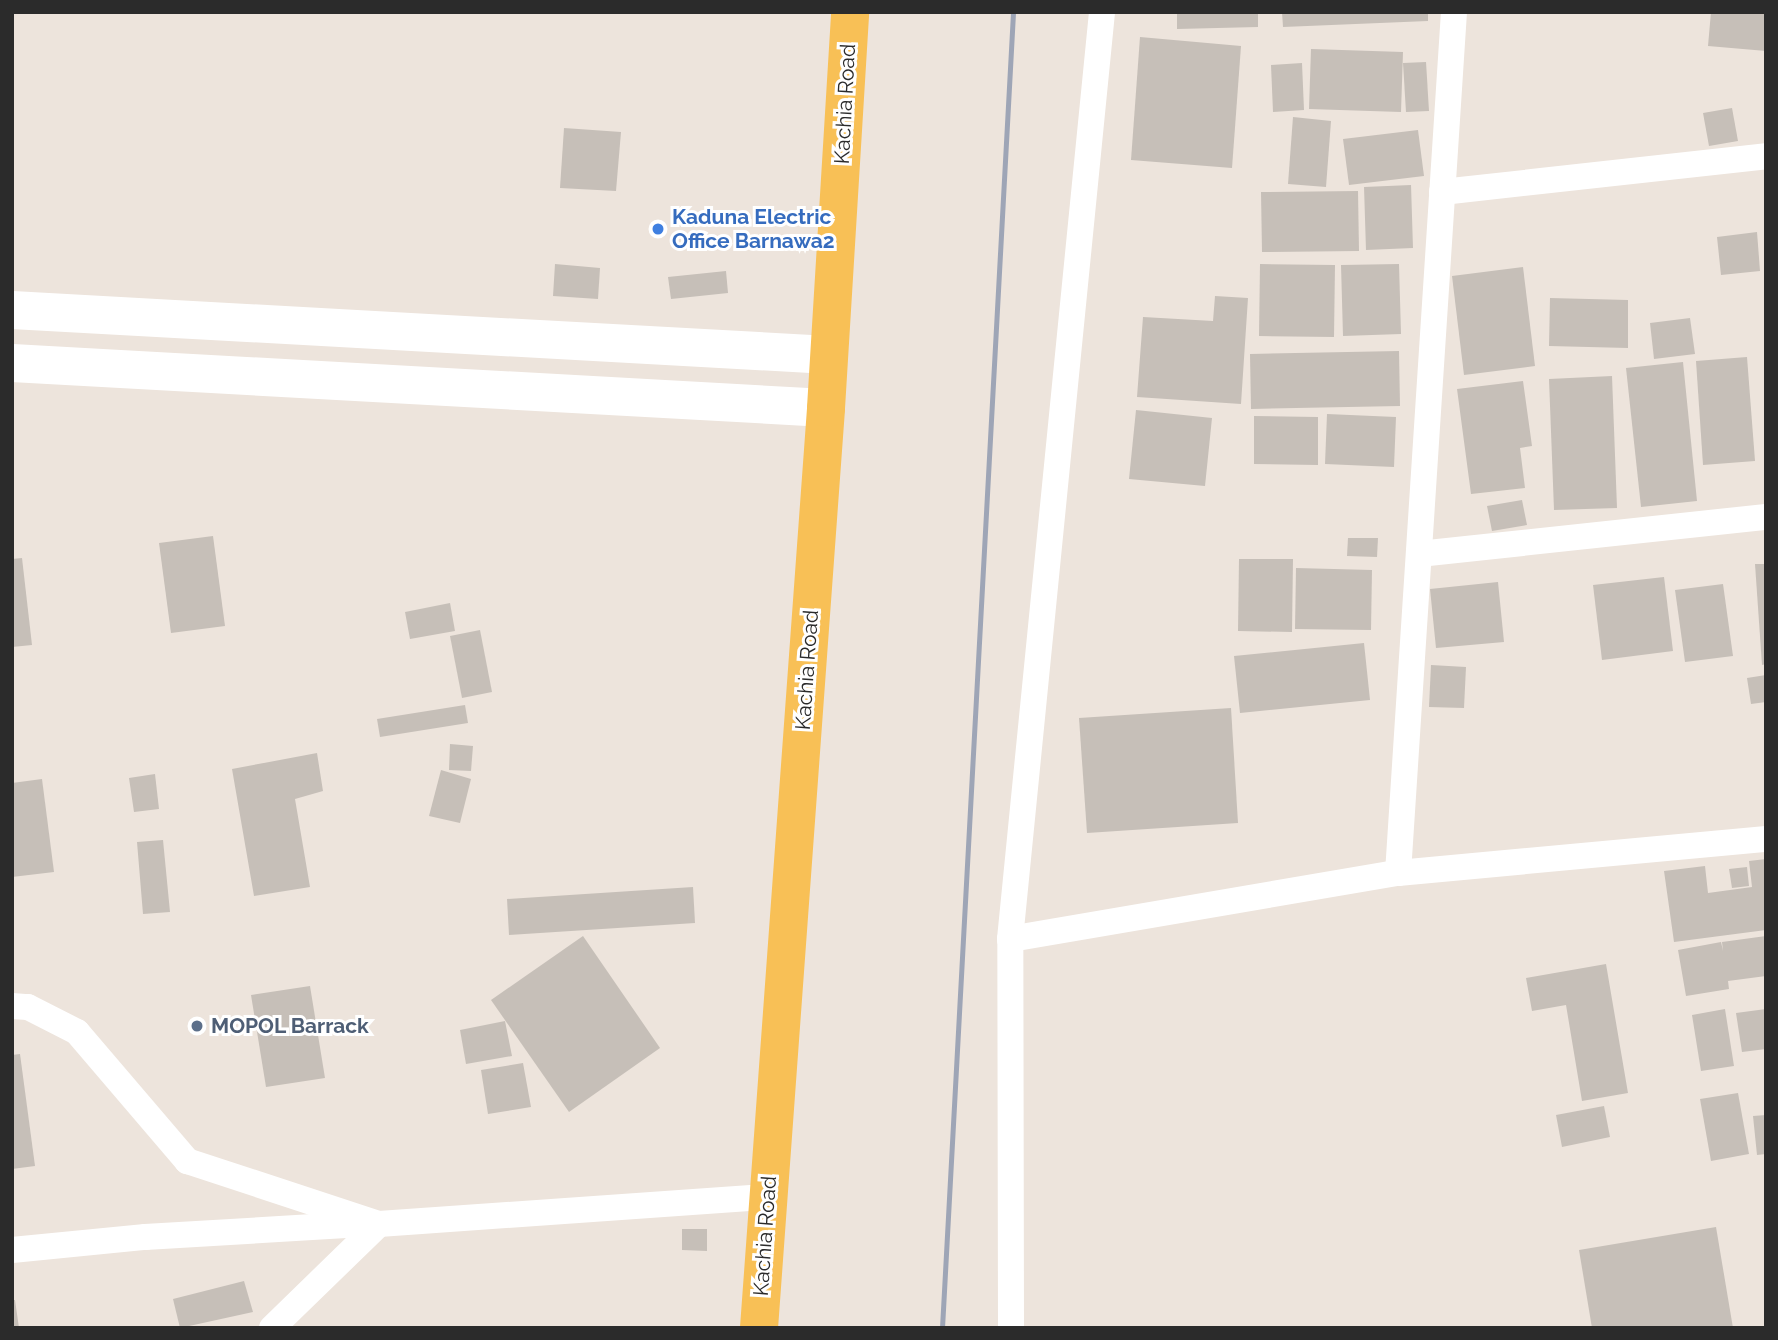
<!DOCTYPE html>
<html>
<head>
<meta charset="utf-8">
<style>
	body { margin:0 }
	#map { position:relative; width:1778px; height:1340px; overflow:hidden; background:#ede4dc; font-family:Raleway,sans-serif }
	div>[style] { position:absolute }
	.building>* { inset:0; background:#c6bfb8 }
	.street>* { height:26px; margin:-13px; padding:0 13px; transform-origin:13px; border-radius:13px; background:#fff }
	.secondary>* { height:38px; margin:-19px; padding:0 19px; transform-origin:19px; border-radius:19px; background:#fff }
	.primary>* { height:38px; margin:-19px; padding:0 19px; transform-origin:19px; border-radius:19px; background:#f8c056 }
	.rail>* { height:5px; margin:-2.5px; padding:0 2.5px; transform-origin:2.5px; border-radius:2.5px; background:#9ea5b6 }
	.dots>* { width:19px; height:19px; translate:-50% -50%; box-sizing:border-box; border:4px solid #fff; border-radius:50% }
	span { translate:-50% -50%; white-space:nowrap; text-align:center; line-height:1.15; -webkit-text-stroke:6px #fff; paint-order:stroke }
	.street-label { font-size:21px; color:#2b2b2b }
	.shop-label { font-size:21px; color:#366cbe; font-weight:700 }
	.left { translate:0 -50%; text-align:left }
	.service-label { font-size:21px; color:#4e5e75; font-weight:700 }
	.frame { position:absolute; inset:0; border:14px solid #2b2b2b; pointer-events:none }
</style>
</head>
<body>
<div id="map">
	<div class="building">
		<i style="clip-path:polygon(1177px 12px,1258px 12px,1258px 27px,1177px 29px)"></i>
		<i style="clip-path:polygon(1282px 12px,1428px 12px,1428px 21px,1283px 27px)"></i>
		<i style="clip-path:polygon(1711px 12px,1766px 12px,1766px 51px,1708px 46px)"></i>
		<i style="clip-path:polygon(1140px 37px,1241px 46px,1232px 168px,1131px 160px)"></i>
		<i style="clip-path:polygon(1311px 49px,1403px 52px,1401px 112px,1309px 109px)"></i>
		<i style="clip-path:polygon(1426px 62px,1429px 111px,1406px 112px,1403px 63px)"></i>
		<i style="clip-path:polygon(1302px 63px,1304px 110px,1273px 112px,1271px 65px)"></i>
		<i style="clip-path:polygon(1732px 108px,1738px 141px,1709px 146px,1703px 113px)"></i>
		<i style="clip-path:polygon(1293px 117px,1331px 121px,1326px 187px,1288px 184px)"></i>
		<i style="clip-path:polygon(564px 128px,621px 132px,616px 191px,560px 188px)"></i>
		<i style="clip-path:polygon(1418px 130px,1424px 176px,1349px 185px,1343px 139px)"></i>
		<i style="clip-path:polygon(1411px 185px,1413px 248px,1366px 250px,1364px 187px)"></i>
		<i style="clip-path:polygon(1358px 191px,1359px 251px,1262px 252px,1261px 192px)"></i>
		<i style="clip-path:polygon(1757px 232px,1760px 271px,1721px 275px,1717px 237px)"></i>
		<i style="clip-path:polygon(555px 264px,600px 268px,598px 299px,553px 296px)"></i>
		<i style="clip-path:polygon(1260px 264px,1335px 265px,1334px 337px,1259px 336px)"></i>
		<i style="clip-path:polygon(1399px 264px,1401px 334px,1343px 336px,1341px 265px)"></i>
		<i style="clip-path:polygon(1523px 267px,1535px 366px,1464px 375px,1452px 276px)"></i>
		<i style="clip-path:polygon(726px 271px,728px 293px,671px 299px,668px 277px)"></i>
		<i style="clip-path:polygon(1215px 296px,1248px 298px,1241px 404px,1137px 397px,1143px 317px,1213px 321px)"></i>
		<i style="clip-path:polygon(1550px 298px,1628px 300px,1628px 348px,1549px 346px)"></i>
		<i style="clip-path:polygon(1690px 318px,1695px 354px,1654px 359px,1650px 323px)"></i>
		<i style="clip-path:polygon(1399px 351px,1400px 406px,1251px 409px,1250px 354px)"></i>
		<i style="clip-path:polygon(1747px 357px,1755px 461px,1703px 465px,1696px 361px)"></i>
		<i style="clip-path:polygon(1683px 362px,1697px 501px,1641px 507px,1626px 368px)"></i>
		<i style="clip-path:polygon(1612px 376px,1617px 508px,1554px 510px,1549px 379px)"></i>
		<i style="clip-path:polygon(1523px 381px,1532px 446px,1520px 448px,1525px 488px,1471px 494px,1457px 389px)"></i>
		<i style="clip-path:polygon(1136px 410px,1212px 418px,1205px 486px,1129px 479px)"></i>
		<i style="clip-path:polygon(1327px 414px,1396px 417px,1394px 467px,1325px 464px)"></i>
		<i style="clip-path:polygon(1254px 416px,1318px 417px,1318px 465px,1254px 464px)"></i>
		<i style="clip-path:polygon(1522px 500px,1527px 525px,1492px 531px,1487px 506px)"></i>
		<i style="clip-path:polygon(213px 536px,225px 626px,171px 633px,159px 543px)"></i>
		<i style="clip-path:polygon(1348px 538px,1378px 538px,1377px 557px,1347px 556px)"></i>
		<i style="clip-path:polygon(22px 558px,32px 645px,12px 647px,12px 559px)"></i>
		<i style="clip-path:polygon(1239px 559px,1293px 559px,1292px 632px,1238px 631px)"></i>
		<i style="clip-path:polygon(1755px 564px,1766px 564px,1766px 664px,1762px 665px)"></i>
		<i style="clip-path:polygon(1296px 568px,1372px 570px,1371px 630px,1295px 629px)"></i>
		<i style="clip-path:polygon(1664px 577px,1673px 651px,1602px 660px,1593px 585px)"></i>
		<i style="clip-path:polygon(1498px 582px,1504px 642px,1436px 648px,1430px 589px)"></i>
		<i style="clip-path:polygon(1723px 584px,1733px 656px,1685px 662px,1675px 590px)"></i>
		<i style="clip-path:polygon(450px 603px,455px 631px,410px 639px,405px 612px)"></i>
		<i style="clip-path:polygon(480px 630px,492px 692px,462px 698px,450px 636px)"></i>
		<i style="clip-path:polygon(1364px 643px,1370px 700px,1240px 713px,1234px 656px)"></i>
		<i style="clip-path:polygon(1431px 665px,1466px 667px,1464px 708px,1429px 707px)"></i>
		<i style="clip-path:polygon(1766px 675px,1766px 702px,1751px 704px,1747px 678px)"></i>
		<i style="clip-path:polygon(465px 705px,468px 723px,380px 737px,377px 719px)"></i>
		<i style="clip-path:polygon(1231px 708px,1238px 823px,1087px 833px,1079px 718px)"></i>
		<i style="clip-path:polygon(450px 744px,473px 746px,471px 771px,449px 770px)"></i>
		<i style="clip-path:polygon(317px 753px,323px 791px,295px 799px,310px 887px,254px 896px,232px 769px)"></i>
		<i style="clip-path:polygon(441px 770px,471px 779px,460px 823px,429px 816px)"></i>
		<i style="clip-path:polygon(155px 774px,159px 809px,134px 812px,129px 778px)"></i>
		<i style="clip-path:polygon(42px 779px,54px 872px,12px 877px,12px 783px)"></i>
		<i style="clip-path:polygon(163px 840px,170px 912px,143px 914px,137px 842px)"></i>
		<i style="clip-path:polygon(1766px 859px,1766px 930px,1674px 942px,1664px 871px,1705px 866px,1708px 893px,1752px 887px,1749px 861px)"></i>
		<i style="clip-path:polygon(1747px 867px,1749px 886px,1732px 888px,1729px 869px)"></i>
		<i style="clip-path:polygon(693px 887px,695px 923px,509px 935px,507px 899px)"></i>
		<i style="clip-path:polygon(583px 936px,660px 1048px,569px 1112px,491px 1000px)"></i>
		<i style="clip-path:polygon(1766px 936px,1766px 976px,1728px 981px,1729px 989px,1686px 996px,1678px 950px,1721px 942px,1723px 951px,1722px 942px)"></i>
		<i style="clip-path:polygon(1606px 964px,1628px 1093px,1582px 1101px,1566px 1005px,1532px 1011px,1526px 978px)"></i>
		<i style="clip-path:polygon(310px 986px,325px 1078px,266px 1087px,251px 995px)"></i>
		<i style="clip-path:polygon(1725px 1009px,1734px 1066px,1701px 1071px,1692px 1015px)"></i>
		<i style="clip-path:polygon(1766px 1009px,1766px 1049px,1742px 1052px,1736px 1013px)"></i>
		<i style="clip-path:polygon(505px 1021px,512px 1056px,466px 1064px,460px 1030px)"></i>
		<i style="clip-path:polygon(20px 1054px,35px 1166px,12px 1169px,12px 1055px)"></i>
		<i style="clip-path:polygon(523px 1063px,531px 1107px,488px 1114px,481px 1070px)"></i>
		<i style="clip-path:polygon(1738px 1093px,1749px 1154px,1711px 1161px,1700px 1099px)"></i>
		<i style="clip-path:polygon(1604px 1106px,1610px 1137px,1562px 1147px,1556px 1115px)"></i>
		<i style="clip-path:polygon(1766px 1115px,1766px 1154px,1757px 1155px,1753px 1116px)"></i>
		<i style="clip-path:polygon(1716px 1227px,1733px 1328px,1592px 1328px,1579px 1250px)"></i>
		<i style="clip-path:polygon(682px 1229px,707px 1229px,707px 1251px,682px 1250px)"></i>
		<i style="clip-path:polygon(244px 1281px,253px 1312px,180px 1328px,173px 1299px)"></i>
		<i style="clip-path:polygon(12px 1300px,15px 1300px,19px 1328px,12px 1328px)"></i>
	</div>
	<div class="street">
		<i style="left:1442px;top:192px;width:326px;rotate:-6.3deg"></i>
		<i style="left:1419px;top:554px;width:349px;rotate:-6.1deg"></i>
		<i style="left:1398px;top:873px;width:863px;rotate:-86.28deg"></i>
		<i style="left:1010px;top:939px;width:394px;rotate:-9.7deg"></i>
		<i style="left:1398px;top:873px;width:370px;rotate:-5.3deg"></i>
		<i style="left:12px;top:1006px;width:16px;rotate:4deg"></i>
		<i style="left:28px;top:1007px;width:55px;rotate:27deg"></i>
		<i style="left:77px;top:1032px;width:170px;rotate:49.5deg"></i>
		<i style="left:187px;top:1161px;width:202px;rotate:18.2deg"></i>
		<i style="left:379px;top:1224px;width:390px;rotate:-4deg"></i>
		<i style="left:12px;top:1250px;width:134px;rotate:-5.6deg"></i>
		<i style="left:145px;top:1237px;width:218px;rotate:-3.4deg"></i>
		<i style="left:272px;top:1328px;width:149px;rotate:-44.2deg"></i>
		<i style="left:1011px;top:1328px;width:389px;rotate:-90.1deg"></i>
		<i style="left:1010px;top:939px;width:932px;rotate:-84.33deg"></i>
	</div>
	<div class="secondary">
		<i style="left:12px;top:310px;width:818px;rotate:3.15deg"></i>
		<i style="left:12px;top:363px;width:815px;rotate:3.16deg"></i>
	</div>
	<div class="primary">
		<i style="left:759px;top:1328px;width:922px;rotate:-85.83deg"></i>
		<i style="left:826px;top:408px;width:397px;rotate:-86.5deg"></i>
	</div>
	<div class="rail">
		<i style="left:942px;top:1328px;width:1318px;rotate:-86.91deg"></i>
	</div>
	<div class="dots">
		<i style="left:658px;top:229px;background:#3f7fe0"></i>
		<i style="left:197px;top:1026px;background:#5c6f8a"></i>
	</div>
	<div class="street-label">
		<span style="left:845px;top:104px;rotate:-87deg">Kachia Road</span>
		<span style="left:807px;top:670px;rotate:-86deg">Kachia Road</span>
		<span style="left:765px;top:1236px;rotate:-86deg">Kachia Road</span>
	</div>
	<div class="shop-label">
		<span class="left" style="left:672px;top:229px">Kaduna Electric<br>Office Barnawa2</span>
	</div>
	<div class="service-label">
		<span class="left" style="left:211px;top:1026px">MOPOL Barrack</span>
	</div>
	<div class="frame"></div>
</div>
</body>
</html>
